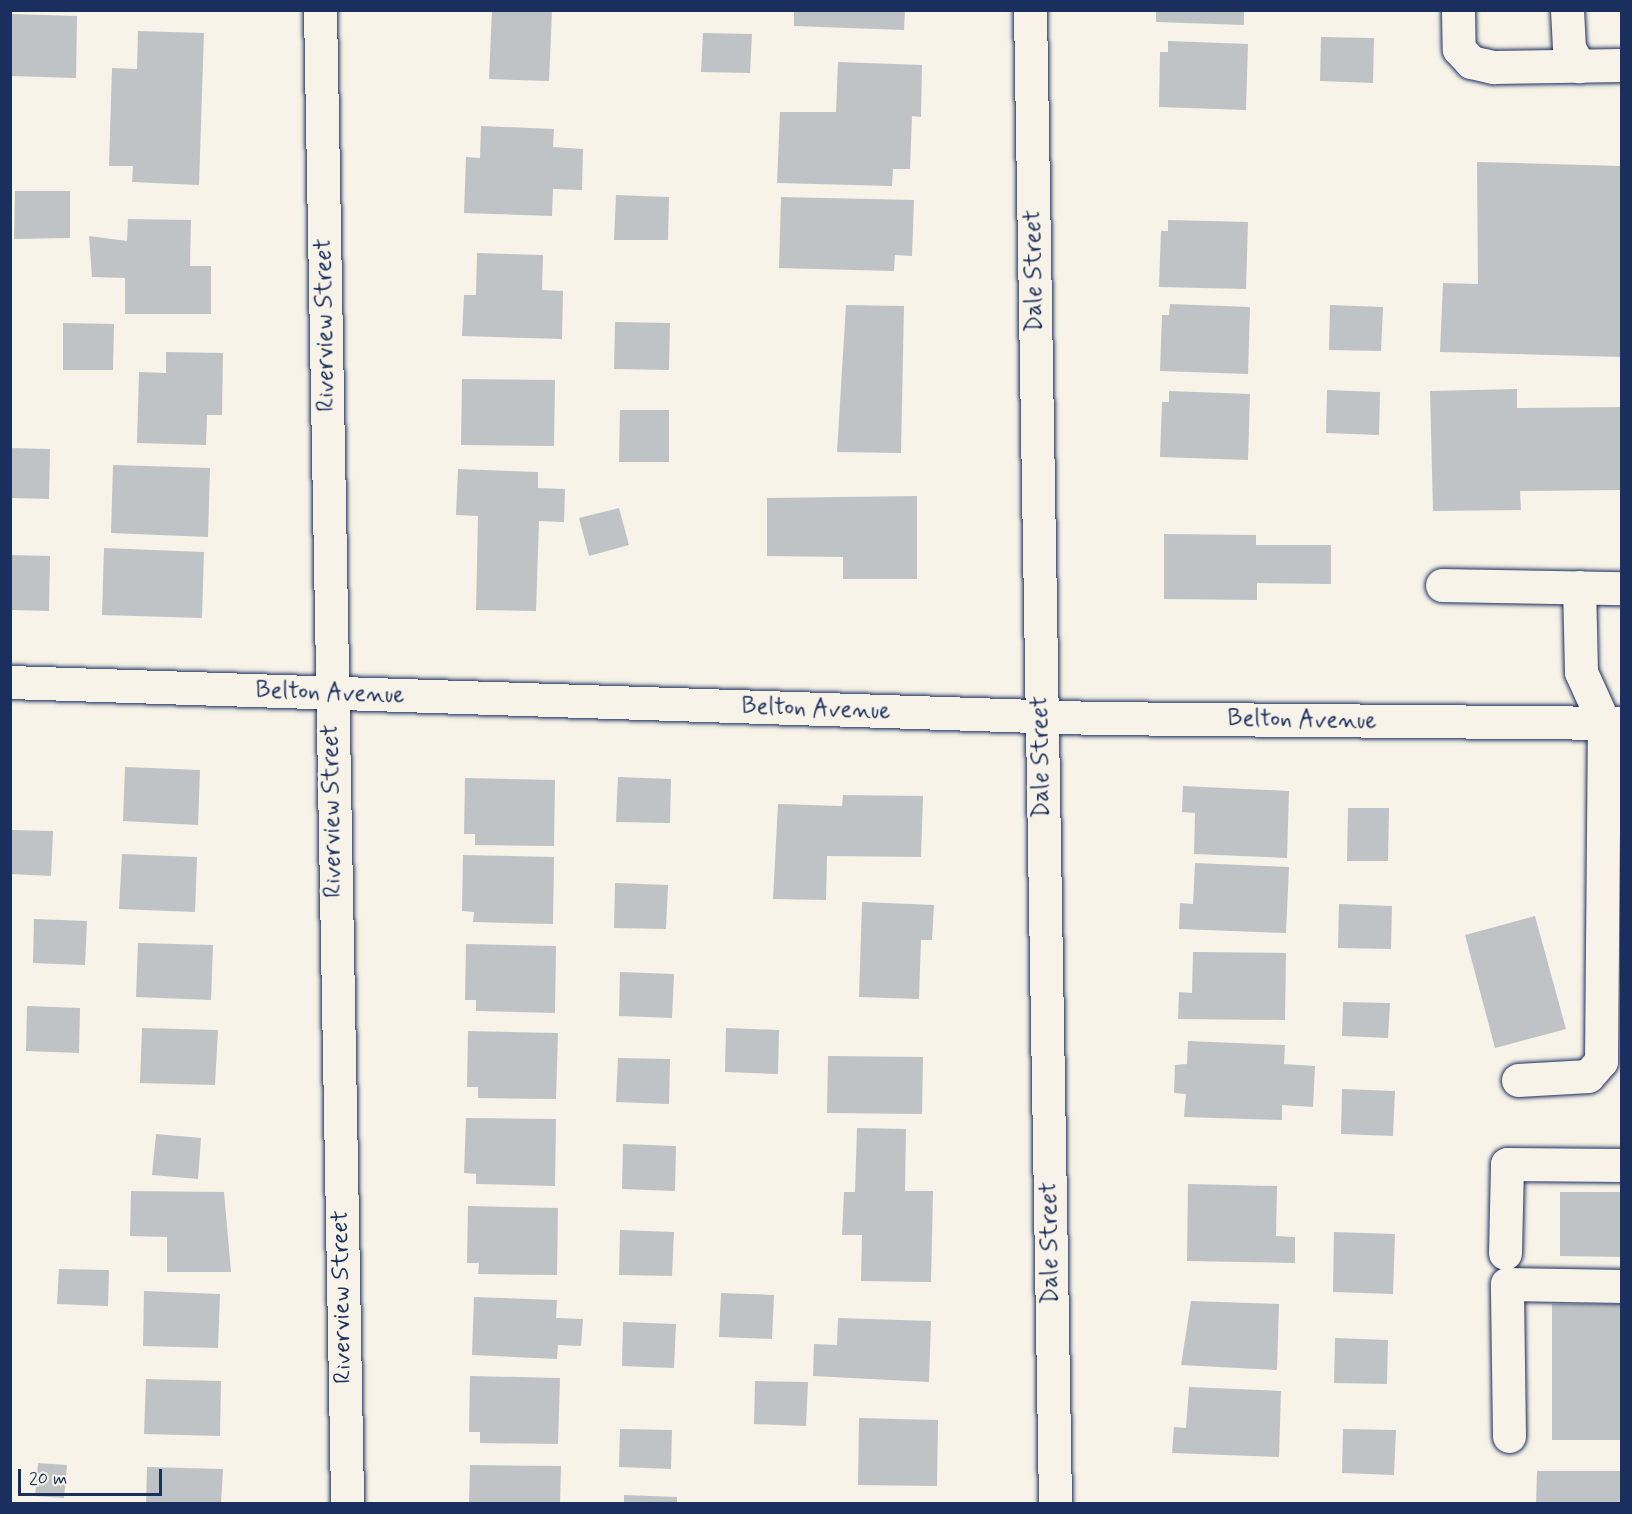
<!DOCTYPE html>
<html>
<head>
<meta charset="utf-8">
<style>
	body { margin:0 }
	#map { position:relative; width:1632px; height:1514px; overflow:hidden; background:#f7f3e8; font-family:Mynerve,sans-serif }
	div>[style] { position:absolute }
	.building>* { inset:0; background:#c0c3c5 }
	.roads { filter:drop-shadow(0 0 2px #1b2f5e) drop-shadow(0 0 2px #1b2f5e) }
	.minor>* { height:33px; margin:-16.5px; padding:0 16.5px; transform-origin:16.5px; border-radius:16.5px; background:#f7f3e8 }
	span { translate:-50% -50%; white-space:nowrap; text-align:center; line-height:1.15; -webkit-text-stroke:6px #f7f3e8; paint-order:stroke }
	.street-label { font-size:24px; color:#1b2f5e }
	.frame { position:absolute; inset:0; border:12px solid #1b2f5e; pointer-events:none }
	.scale { position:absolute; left:18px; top:1469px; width:144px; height:27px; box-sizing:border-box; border:3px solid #1b2f5e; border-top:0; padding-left:8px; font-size:18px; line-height:21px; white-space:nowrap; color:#1b2f5e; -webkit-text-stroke:4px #f7f3e8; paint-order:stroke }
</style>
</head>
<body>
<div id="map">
	<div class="building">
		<i style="clip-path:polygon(492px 10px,552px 10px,549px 81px,489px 79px)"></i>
		<i style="clip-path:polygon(794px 10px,905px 10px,904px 30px,794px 26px)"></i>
		<i style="clip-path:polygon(1156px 10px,1244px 10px,1244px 25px,1156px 22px)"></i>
		<i style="clip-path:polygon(10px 14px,77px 16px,76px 78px,10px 76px)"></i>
		<i style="clip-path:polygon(138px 31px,204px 33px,199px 185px,132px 182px,133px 166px,109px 166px,112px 68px,137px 69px)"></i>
		<i style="clip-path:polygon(703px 33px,752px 34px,750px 73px,701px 72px)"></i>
		<i style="clip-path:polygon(1321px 37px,1374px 38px,1373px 83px,1320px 81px)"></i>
		<i style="clip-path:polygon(1168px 41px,1248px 44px,1246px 110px,1159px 107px,1160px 52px,1168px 52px)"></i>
		<i style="clip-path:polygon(838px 62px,922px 65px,921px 117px,912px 116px,910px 169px,893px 169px,892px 186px,777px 183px,780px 112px,836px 112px)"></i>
		<i style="clip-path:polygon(481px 126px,554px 129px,553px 147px,583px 149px,582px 190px,553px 189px,552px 216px,464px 213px,466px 157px,480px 158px)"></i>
		<i style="clip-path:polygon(1477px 162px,1622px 166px,1622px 357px,1440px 352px,1443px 283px,1478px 284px)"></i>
		<i style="clip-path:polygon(15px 191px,70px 191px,70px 238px,14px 239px)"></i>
		<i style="clip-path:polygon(616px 195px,669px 197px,668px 240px,614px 240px)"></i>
		<i style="clip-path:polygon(781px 197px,914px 200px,912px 256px,895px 255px,894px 271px,779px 268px)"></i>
		<i style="clip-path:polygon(128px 219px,191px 220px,190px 266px,211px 266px,211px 314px,125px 314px,125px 278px,92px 277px,89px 236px,127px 241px)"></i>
		<i style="clip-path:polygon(1168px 220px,1248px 222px,1246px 289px,1159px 287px,1161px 231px,1168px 231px)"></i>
		<i style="clip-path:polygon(477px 253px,543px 255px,542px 290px,563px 291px,562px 339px,462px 336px,464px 295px,476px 295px)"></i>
		<i style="clip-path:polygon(1170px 304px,1250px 307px,1248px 374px,1160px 371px,1162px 315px,1169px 315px)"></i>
		<i style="clip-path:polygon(846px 305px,904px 306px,901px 453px,837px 452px)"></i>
		<i style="clip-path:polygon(1330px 305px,1383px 307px,1381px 351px,1329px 350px)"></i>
		<i style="clip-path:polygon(615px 322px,670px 323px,669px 370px,614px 369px)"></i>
		<i style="clip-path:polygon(63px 323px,114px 324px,113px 370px,63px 370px)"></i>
		<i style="clip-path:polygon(166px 352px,223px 353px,222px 415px,207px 415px,206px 445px,137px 443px,139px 372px,166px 373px)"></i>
		<i style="clip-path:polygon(462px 379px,555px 380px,554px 446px,461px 445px)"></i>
		<i style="clip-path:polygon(1517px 389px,1517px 408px,1622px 407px,1622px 490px,1520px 491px,1521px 510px,1433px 511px,1430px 391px)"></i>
		<i style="clip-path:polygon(1327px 390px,1380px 392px,1379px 435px,1326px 433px)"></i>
		<i style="clip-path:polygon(1169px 391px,1250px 394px,1248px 460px,1160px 457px,1162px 402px,1169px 402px)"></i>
		<i style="clip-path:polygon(620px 410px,669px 410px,669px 462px,619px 462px)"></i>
		<i style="clip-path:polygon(10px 448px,50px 449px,49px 499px,10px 498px)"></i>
		<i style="clip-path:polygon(113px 465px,210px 468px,208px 537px,111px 533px)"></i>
		<i style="clip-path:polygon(458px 469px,538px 472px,538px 488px,565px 489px,564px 522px,539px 521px,536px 611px,476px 610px,478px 516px,456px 515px)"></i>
		<i style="clip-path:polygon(917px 496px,917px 579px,843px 579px,843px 557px,767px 556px,767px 498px)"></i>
		<i style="clip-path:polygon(619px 508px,629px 545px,589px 556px,579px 518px)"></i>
		<i style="clip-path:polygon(1164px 534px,1256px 535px,1256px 545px,1331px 545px,1331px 584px,1257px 583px,1257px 600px,1164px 599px)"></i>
		<i style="clip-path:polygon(104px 548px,204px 552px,202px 618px,102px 615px)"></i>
		<i style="clip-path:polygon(10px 555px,50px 556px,49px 611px,10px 610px)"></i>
		<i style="clip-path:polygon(125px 767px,200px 770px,198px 825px,123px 821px)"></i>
		<i style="clip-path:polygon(618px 777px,671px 779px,670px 823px,616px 822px)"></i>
		<i style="clip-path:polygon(465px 778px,555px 780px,554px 846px,475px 845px,475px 834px,464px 834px)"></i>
		<i style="clip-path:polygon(1183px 786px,1289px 791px,1287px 858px,1194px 854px,1195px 813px,1182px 812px)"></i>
		<i style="clip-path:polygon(843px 795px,923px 796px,921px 857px,827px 856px,826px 900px,773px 899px,778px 804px,842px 806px)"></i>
		<i style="clip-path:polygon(1348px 808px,1389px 808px,1388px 861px,1347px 861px)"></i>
		<i style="clip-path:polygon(10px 830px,53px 831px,51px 876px,10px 874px)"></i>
		<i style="clip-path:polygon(122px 854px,197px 857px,195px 912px,119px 909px)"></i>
		<i style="clip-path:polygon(463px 855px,554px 857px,553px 924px,473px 922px,474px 912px,462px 911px)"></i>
		<i style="clip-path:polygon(1195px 863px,1289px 867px,1286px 933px,1179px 929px,1180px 903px,1193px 904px)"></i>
		<i style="clip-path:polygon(615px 883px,668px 885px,666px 929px,614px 928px)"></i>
		<i style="clip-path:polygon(862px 902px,934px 905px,932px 940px,921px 940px,919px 999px,859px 997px)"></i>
		<i style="clip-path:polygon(1339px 904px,1392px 906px,1391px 949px,1338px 948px)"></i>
		<i style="clip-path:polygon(1535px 916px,1566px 1029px,1495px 1048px,1465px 935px)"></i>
		<i style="clip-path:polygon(34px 919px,87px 921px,85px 965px,33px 963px)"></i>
		<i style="clip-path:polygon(138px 943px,213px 945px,211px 1000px,136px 997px)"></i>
		<i style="clip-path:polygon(466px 944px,556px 946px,555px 1013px,476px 1011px,476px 1000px,465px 1000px)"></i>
		<i style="clip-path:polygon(1193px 952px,1286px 953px,1285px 1020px,1178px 1019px,1179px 992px,1192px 993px)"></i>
		<i style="clip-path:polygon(620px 972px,674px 974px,672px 1018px,619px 1016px)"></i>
		<i style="clip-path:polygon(1343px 1002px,1390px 1003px,1388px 1038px,1342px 1036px)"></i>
		<i style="clip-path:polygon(27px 1006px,80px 1008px,79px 1053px,26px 1051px)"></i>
		<i style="clip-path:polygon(142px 1028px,218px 1030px,215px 1085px,140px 1083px)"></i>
		<i style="clip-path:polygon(726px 1028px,779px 1030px,778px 1074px,725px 1072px)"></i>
		<i style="clip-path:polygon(468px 1031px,558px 1033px,556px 1099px,478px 1098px,478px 1087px,467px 1087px)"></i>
		<i style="clip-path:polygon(1188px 1041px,1285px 1045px,1284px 1064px,1315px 1066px,1313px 1107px,1282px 1105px,1282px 1120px,1184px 1117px,1186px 1094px,1174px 1093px,1175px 1065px,1187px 1064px)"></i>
		<i style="clip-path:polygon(828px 1056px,923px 1057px,922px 1114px,827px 1113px)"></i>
		<i style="clip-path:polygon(618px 1058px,670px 1059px,669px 1104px,616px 1102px)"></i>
		<i style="clip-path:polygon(1342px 1089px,1395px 1091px,1393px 1136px,1341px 1134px)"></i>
		<i style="clip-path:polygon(466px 1118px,556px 1119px,555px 1186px,476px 1184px,476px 1174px,464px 1173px)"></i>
		<i style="clip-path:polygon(857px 1128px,906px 1129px,905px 1191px,933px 1191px,931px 1282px,861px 1281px,862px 1235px,842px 1235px,844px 1192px,855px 1192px)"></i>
		<i style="clip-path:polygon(156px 1134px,201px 1138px,198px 1179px,152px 1175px)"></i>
		<i style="clip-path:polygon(623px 1144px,676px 1146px,675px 1191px,622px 1189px)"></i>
		<i style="clip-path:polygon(1188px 1184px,1277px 1186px,1276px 1236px,1295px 1237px,1295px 1263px,1187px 1261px)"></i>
		<i style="clip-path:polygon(131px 1191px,224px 1192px,231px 1272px,167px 1272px,167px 1237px,130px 1236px)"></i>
		<i style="clip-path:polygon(1560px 1192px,1622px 1192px,1622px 1257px,1560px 1256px)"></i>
		<i style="clip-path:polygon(468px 1206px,558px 1208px,557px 1275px,478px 1274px,479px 1263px,467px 1263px)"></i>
		<i style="clip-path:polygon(620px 1230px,674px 1232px,672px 1276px,619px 1275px)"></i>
		<i style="clip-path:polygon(1334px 1232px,1395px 1234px,1393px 1294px,1333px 1292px)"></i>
		<i style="clip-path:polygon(59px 1269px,109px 1270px,108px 1306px,57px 1304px)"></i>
		<i style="clip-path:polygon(144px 1291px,220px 1294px,218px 1348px,143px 1346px)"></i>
		<i style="clip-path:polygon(721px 1293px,774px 1295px,772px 1339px,719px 1337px)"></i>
		<i style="clip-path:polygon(474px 1297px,557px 1300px,556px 1318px,583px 1319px,581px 1346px,558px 1345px,557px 1359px,472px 1355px)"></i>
		<i style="clip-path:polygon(1191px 1301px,1279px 1304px,1277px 1370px,1181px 1365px)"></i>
		<i style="clip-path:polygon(1552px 1304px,1622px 1304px,1622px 1440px,1552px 1440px)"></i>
		<i style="clip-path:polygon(838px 1318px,931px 1321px,929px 1382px,813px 1376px,814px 1344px,837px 1345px)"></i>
		<i style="clip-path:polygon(623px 1322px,676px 1324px,674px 1368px,622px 1366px)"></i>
		<i style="clip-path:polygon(1335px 1338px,1388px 1340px,1387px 1384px,1334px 1383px)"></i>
		<i style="clip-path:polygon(470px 1376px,560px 1378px,558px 1444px,480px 1443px,480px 1432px,469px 1432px)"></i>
		<i style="clip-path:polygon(146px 1379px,221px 1381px,220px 1436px,144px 1434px)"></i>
		<i style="clip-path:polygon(755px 1381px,808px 1382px,806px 1426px,754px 1424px)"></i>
		<i style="clip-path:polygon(1189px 1387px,1281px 1391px,1279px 1457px,1172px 1453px,1174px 1427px,1186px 1428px)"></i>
		<i style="clip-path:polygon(859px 1418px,938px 1420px,937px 1486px,858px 1485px)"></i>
		<i style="clip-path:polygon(620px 1429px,672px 1430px,671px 1469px,619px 1467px)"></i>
		<i style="clip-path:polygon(1343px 1429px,1396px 1430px,1394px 1475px,1342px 1473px)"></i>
		<i style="clip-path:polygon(38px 1463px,67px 1465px,64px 1498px,35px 1496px)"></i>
		<i style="clip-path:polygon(470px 1465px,561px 1466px,560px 1504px,469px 1504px)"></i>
		<i style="clip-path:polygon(147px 1467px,223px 1469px,221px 1504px,146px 1504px)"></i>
		<i style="clip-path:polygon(1537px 1471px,1622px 1471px,1622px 1504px,1536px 1504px)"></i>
		<i style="clip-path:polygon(624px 1495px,677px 1497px,677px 1504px,624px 1504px)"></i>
	</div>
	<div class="roads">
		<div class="minor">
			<i style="left:320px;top:10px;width:1494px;rotate:88.96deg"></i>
			<i style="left:1030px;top:10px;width:1494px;rotate:89.04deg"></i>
			<i style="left:1458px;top:10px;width:39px;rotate:89deg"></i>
			<i style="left:1459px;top:49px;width:18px;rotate:47deg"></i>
			<i style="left:1471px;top:62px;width:23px;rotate:13deg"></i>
			<i style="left:1493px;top:67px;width:129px;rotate:-0.9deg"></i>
			<i style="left:1567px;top:10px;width:38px;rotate:87deg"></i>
			<i style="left:1569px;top:48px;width:21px;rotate:61deg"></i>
			<i style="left:1442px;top:585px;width:180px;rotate:1deg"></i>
			<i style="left:10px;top:682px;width:1085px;rotate:1.9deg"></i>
			<i style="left:1094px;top:718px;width:528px;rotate:0.54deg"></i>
			<i style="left:1518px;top:1080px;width:70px;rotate:-3.3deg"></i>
			<i style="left:1588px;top:1076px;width:20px;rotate:-49deg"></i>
			<i style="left:1601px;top:1061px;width:338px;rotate:-89.5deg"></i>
			<i style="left:1604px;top:723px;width:56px;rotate:-114.3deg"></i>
			<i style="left:1581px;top:672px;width:85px;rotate:-91.3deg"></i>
			<i style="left:1505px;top:1253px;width:89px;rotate:-88.7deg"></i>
			<i style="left:1507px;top:1164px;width:115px;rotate:0.5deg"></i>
			<i style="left:1509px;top:1436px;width:152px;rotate:-90.8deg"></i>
			<i style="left:1507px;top:1284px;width:115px;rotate:1deg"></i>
		</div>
	</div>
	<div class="street-label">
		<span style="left:1034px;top:271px;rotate:-91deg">Dale Street</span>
		<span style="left:325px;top:325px;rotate:-91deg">Riverview Street</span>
		<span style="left:330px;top:693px;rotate:2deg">Belton Avenue</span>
		<span style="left:816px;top:709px;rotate:2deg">Belton Avenue</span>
		<span style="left:1302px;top:720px;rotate:1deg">Belton Avenue</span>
		<span style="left:1041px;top:757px;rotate:-91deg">Dale Street</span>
		<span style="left:332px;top:811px;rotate:-91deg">Riverview Street</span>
		<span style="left:1050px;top:1243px;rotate:-91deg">Dale Street</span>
		<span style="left:342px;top:1297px;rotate:-91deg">Riverview Street</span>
	</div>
	<div class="frame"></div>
	<div class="scale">20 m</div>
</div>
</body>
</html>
